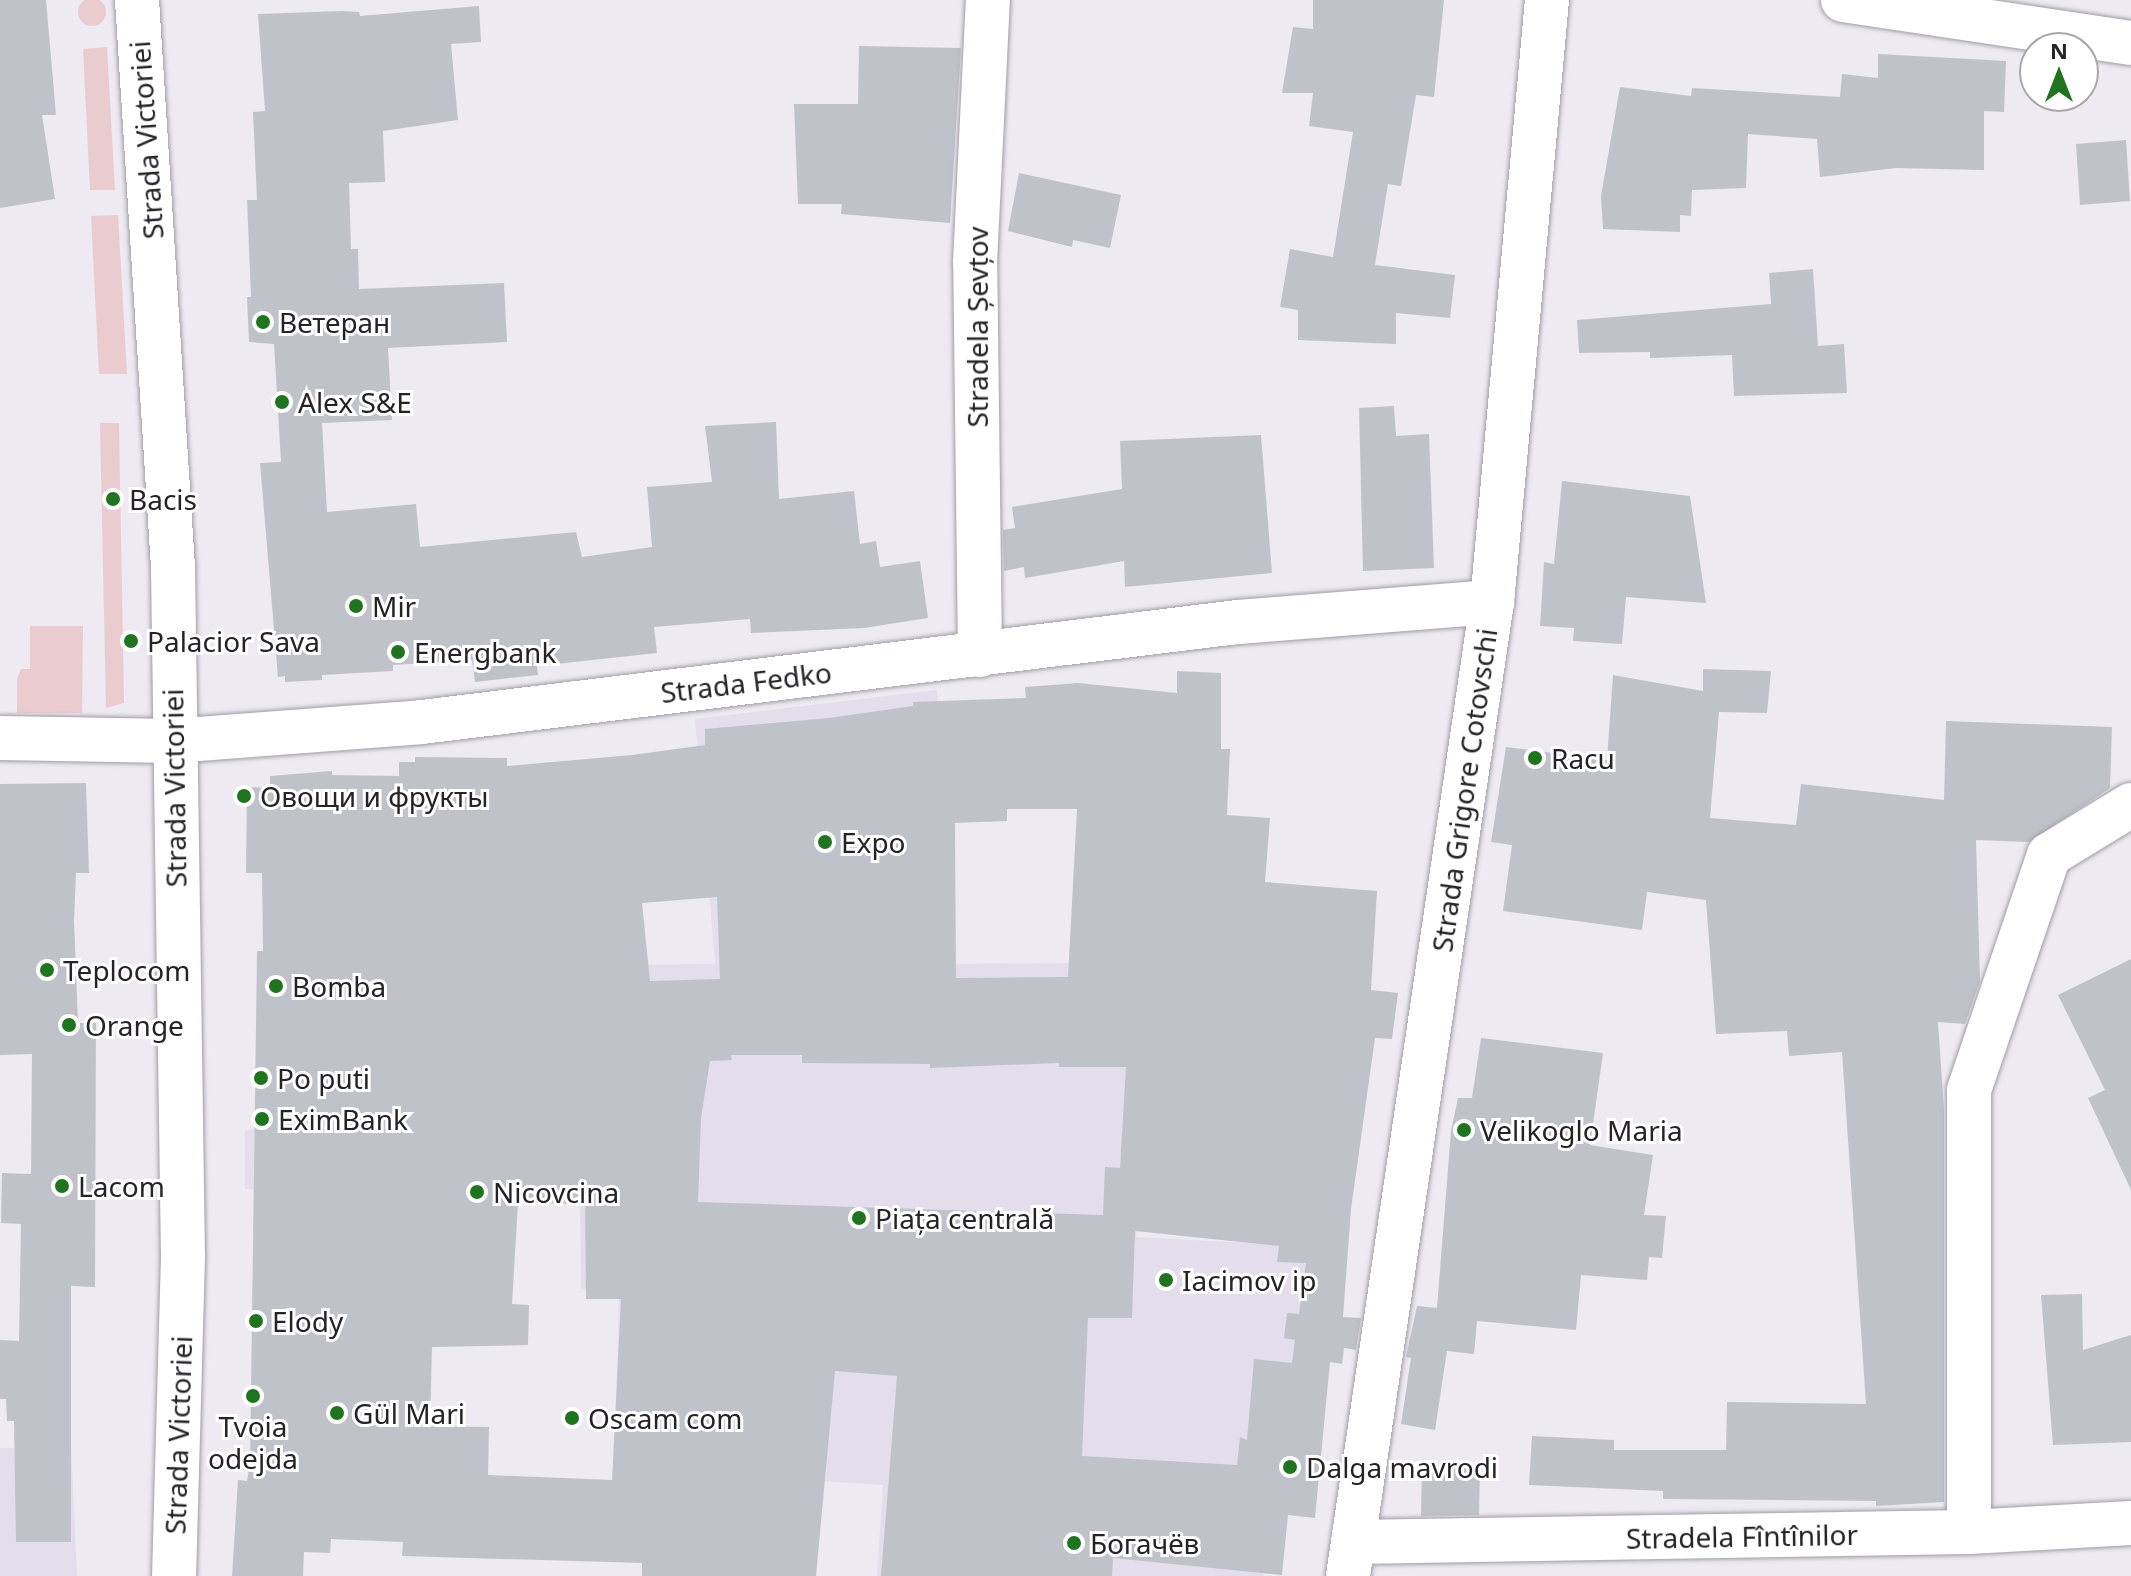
<!DOCTYPE html>
<html>
<head>
<meta charset="utf-8">
<style>
	body { margin:0 }
	#map { position:relative; width:2131px; height:1576px; overflow:hidden; background:#edeaf1; font-family:"Noto Sans",sans-serif }
	div>[style] { position:absolute }
	.built>* { inset:0; background:#e3ddec }
	.green>* { inset:0; background:#eaccd0 }
	.round { border-radius:50% }
	.building>* { inset:0; background:#c0c2ca }
	.roads { filter:drop-shadow(0 0 2px #a19da5) drop-shadow(0 0 2px #a19da5) }
	.minor>* { height:44px; margin:-22px; padding:0 22px; transform-origin:22px; border-radius:22px; background:#fff }
	.dots>* { width:22px; height:22px; translate:-50% -50%; box-sizing:border-box; border:4px solid #fff; border-radius:50% }
	span { translate:-50% -50%; white-space:nowrap; text-align:center; line-height:1.15; -webkit-text-stroke:6px #fff; paint-order:stroke }
	.street-label { font-size:28px; color:#252326 }
	.poi-label { font-size:28px; color:#252326 }
	.left { translate:0 -50%; text-align:left }
	.north { position:absolute; left:2019px; top:32px; width:80px; height:80px; box-sizing:border-box; background:#fff; border:2px solid #a8a7a8; border-radius:50%; rotate:0deg; font-size:22px; font-weight:700; line-height:32px; text-align:center; color:#252326 }
	.north::after { content:''; display:block; margin:auto; width:28px; height:36px; background:#20741f; clip-path:polygon(50% 0,100% 100%,50% 72%,0 100%) }
</style>
</head>
<body>
<div id="map">
	<div class="built">
		<i style="clip-path:polygon(937px 690px,950px 964px,1096px 963px,1161px 904px,1136px 1237px,1343px 1248px,1274px 1511px,1263px 1576px,877px 1576px,883px 1485px,615px 1468px,619px 1293px,581px 1289px,580px 1199px,245px 1189px,245px 1130px,312px 1129px,482px 966px,715px 964px,695px 719px)"></i>
		<i style="clip-path:polygon(0 1448px,71px 1448px,77px 1576px,0 1576px)"></i>
	</div>
	<div class="green">
		<i class="round" style="left:78px;top:-2px;width:28px;height:28px"></i>
		<i style="clip-path:polygon(107px 47px,115px 190px,90px 190px,83px 49px)"></i>
		<i style="clip-path:polygon(118px 215px,127px 374px,99px 374px,91px 216px)"></i>
		<i style="clip-path:polygon(100px 423px,119px 423px,124px 703px,106px 708px)"></i>
		<i style="clip-path:polygon(30px 626px,83px 626px,82px 713px,17px 713px,17px 679px,21px 669px,30px 669px)"></i>
	</div>
	<div class="building">
		<i style="clip-path:polygon(0 0,46px 0,56px 115px,42px 115px,55px 199px,0 208px)"></i>
		<i style="clip-path:polygon(1313px 0,1444px 0,1434px 97px,1416px 95px,1401px 186px,1388px 184px,1375px 265px,1455px 275px,1450px 318px,1396px 313px,1396px 344px,1298px 340px,1298px 310px,1280px 307px,1290px 249px,1333px 257px,1353px 132px,1309px 126px,1313px 93px,1282px 93px,1293px 27px,1313px 29px)"></i>
		<i style="clip-path:polygon(479px 6px,481px 42px,451px 44px,458px 120px,383px 131px,385px 182px,349px 183px,351px 249px,358px 249px,359px 289px,504px 283px,507px 342px,388px 348px,392px 420px,322px 423px,327px 512px,416px 504px,420px 547px,576px 532px,582px 557px,652px 547px,647px 487px,712px 482px,705px 426px,776px 422px,779px 499px,854px 491px,860px 544px,876px 541px,880px 567px,920px 561px,928px 618px,864px 628px,751px 633px,750px 619px,654px 627px,657px 653px,537px 666px,538px 675px,475px 682px,472px 660px,393px 665px,393px 671px,322px 675px,322px 680px,285px 682px,285px 676px,278px 677px,260px 463px,281px 462px,274px 344px,249px 342px,247px 297px,251px 297px,247px 200px,257px 200px,253px 112px,265px 111px,258px 14px,342px 11px,359px 12px,360px 16px)"></i>
		<i style="clip-path:polygon(859px 46px,961px 48px,950px 223px,841px 214px,842px 204px,798px 204px,794px 104px,858px 104px)"></i>
		<i style="clip-path:polygon(1878px 54px,2006px 61px,2004px 112px,1984px 111px,1984px 170px,1896px 168px,1820px 177px,1817px 139px,1748px 134px,1746px 188px,1692px 190px,1691px 216px,1680px 215px,1680px 232px,1603px 229px,1601px 196px,1620px 87px,1691px 96px,1692px 88px,1840px 97px,1842px 74px,1878px 78px)"></i>
		<i style="clip-path:polygon(2126px 140px,2130px 201px,2080px 205px,2076px 144px)"></i>
		<i style="clip-path:polygon(1019px 173px,1121px 195px,1110px 248px,1073px 240px,1072px 247px,1008px 231px)"></i>
		<i style="clip-path:polygon(1813px 269px,1818px 346px,1844px 344px,1847px 393px,1734px 396px,1732px 355px,1650px 358px,1650px 352px,1579px 353px,1577px 320px,1771px 304px,1769px 273px)"></i>
		<i style="clip-path:polygon(1394px 406px,1396px 436px,1429px 434px,1434px 568px,1363px 571px,1359px 408px)"></i>
		<i style="clip-path:polygon(1261px 435px,1272px 573px,1125px 587px,1124px 561px,1025px 578px,1024px 567px,1004px 571px,1003px 530px,1015px 528px,1012px 507px,1122px 489px,1120px 441px)"></i>
		<i style="clip-path:polygon(1562px 481px,1690px 496px,1706px 603px,1626px 597px,1622px 644px,1573px 641px,1574px 628px,1540px 626px,1544px 562px,1554px 564px)"></i>
		<i style="clip-path:polygon(1703px 669px,1771px 671px,1767px 713px,1719px 712px,1710px 818px,1796px 825px,1801px 784px,1944px 800px,1946px 721px,2112px 727px,2110px 788px,2029px 842px,1976px 840px,1980px 981px,1965px 1024px,1938px 1022px,1944px 1110px,1944px 1502px,1876px 1506px,1876px 1501px,1663px 1499px,1663px 1491px,1529px 1485px,1532px 1436px,1614px 1440px,1614px 1450px,1726px 1450px,1727px 1402px,1866px 1404px,1842px 1052px,1789px 1056px,1787px 1031px,1716px 1034px,1706px 900px,1647px 892px,1642px 930px,1503px 911px,1512px 845px,1491px 842px,1506px 747px,1607px 760px,1613px 675px,1703px 691px)"></i>
		<i style="clip-path:polygon(evenodd,1177px 671px,1221px 673px,1221px 749px,1230px 749px,1227px 815px,1270px 818px,1265px 882px,1377px 891px,1371px 990px,1398px 993px,1392px 1039px,1375px 1038px,1351px 1209px,1343px 1317px,1361px 1318px,1356px 1350px,1344px 1348px,1342px 1364px,1330px 1362px,1315px 1518px,1288px 1515px,1282px 1575px,1113px 1558px,1112px 1576px,881px 1576px,897px 1376px,835px 1371px,816px 1576px,642px 1576px,642px 1563px,402px 1556px,403px 1542px,331px 1539px,330px 1553px,304px 1552px,303px 1576px,232px 1576px,238px 1480px,247px 1481px,250px 1464px,257px 951px,263px 951px,262px 873px,246px 873px,247px 787px,270px 788px,270px 776px,332px 771px,332px 775px,399px 776px,399px 762px,415px 762px,415px 757px,507px 758px,507px 766px,632px 755px,705px 745px,705px 729px,829px 718px,913px 706px,913px 702px,1026px 698px,1025px 687px,1078px 683px,1177px 693px,1177px 671px,1007px 809px,1077px 809px,1068px 977px,956px 978px,955px 823px,1007px 821px,1007px 809px,1177px 671px,717px 897px,720px 979px,650px 981px,642px 903px,717px 897px,1177px 671px,731px 1055px,802px 1055px,802px 1063px,930px 1064px,930px 1068px,1059px 1063px,1059px 1067px,1126px 1067px,1120px 1168px,1105px 1167px,1103px 1215px,698px 1202px,701px 1118px,710px 1061px,732px 1060px,731px 1055px,1177px 671px,518px 1203px,585px 1204px,586px 1299px,621px 1299px,612px 1480px,488px 1475px,489px 1427px,430px 1426px,432px 1347px,528px 1345px,529px 1305px,512px 1304px,518px 1203px,1177px 671px,1135px 1231px,1279px 1246px,1277px 1262px,1306px 1263px,1299px 1314px,1287px 1313px,1284px 1338px,1295px 1340px,1292px 1363px,1254px 1359px,1247px 1440px,1240px 1437px,1237px 1465px,1082px 1456px,1088px 1318px,1132px 1318px,1135px 1231px)"></i>
		<i style="clip-path:polygon(86px 783px,89px 873px,76px 873px,74px 921px,78px 1023px,96px 1023px,95px 1287px,71px 1286px,71px 1542px,16px 1542px,14px 1421px,7px 1421px,6px 1399px,0 1399px,0 1340px,19px 1341px,21px 1224px,1px 1223px,2px 1173px,31px 1174px,32px 1054px,0 1055px,0 784px)"></i>
		<i style="clip-path:polygon(2131px 959px,2131px 1190px,2088px 1098px,2105px 1090px,2058px 995px)"></i>
		<i style="clip-path:polygon(1481px 1038px,1603px 1053px,1590px 1145px,1653px 1155px,1644px 1215px,1666px 1216px,1662px 1258px,1649px 1257px,1647px 1280px,1581px 1275px,1576px 1330px,1477px 1321px,1474px 1354px,1447px 1351px,1435px 1430px,1401px 1424px,1411px 1358px,1406px 1357px,1417px 1306px,1437px 1308px,1451px 1131px,1458px 1098px,1472px 1098px)"></i>
		<i style="clip-path:polygon(2082px 1294px,2083px 1350px,2131px 1335px,2131px 1442px,2053px 1445px,2041px 1295px)"></i>
		<i style="clip-path:polygon(1422px 1464px,1480px 1467px,1479px 1515px,1421px 1516px)"></i>
	</div>
	<div class="roads">
		<div class="minor">
			<i style="left:137px;top:0;width:569px;rotate:86.37deg"></i>
			<i style="left:173px;top:568px;width:688px;rotate:89.17deg"></i>
			<i style="left:183px;top:1256px;width:320px;rotate:91.6deg"></i>
			<i style="left:1843px;top:0;width:291px;rotate:8.5deg"></i>
			<i style="left:980px;top:655px;width:392px;rotate:-90.7deg"></i>
			<i style="left:975px;top:263px;width:263px;rotate:-87.2deg"></i>
			<i style="left:0;top:738px;width:172px;rotate:1deg"></i>
			<i style="left:172px;top:741px;width:251px;rotate:-4.3deg"></i>
			<i style="left:422px;top:722px;width:822px;rotate:-6.99deg"></i>
			<i style="left:1238px;top:622px;width:255px;rotate:-4.5deg"></i>
			<i style="left:1969px;top:1532px;width:442px;rotate:-90deg"></i>
			<i style="left:1969px;top:1090px;width:248px;rotate:-71.2deg"></i>
			<i style="left:2049px;top:855px;width:96px;rotate:-31.4deg"></i>
			<i style="left:1354px;top:1542px;width:615px;rotate:-0.93deg"></i>
			<i style="left:1969px;top:1532px;width:162px;rotate:-3.2deg"></i>
			<i style="left:1348px;top:1576px;width:985px;rotate:-81.59deg"></i>
			<i style="left:1492px;top:602px;width:605px;rotate:-84.78deg"></i>
		</div>
	</div>
	<div class="dots">
		<i style="left:263px;top:322px;background:#20741f"></i>
		<i style="left:282px;top:402px;background:#20741f"></i>
		<i style="left:113px;top:499px;background:#20741f"></i>
		<i style="left:356px;top:606px;background:#20741f"></i>
		<i style="left:131px;top:641px;background:#20741f"></i>
		<i style="left:398px;top:652px;background:#20741f"></i>
		<i style="left:1535px;top:758px;background:#20741f"></i>
		<i style="left:244px;top:796px;background:#20741f"></i>
		<i style="left:825px;top:842px;background:#20741f"></i>
		<i style="left:47px;top:970px;background:#20741f"></i>
		<i style="left:276px;top:986px;background:#20741f"></i>
		<i style="left:69px;top:1025px;background:#20741f"></i>
		<i style="left:261px;top:1078px;background:#20741f"></i>
		<i style="left:262px;top:1119px;background:#20741f"></i>
		<i style="left:1464px;top:1130px;background:#20741f"></i>
		<i style="left:62px;top:1186px;background:#20741f"></i>
		<i style="left:477px;top:1192px;background:#20741f"></i>
		<i style="left:859px;top:1218px;background:#20741f"></i>
		<i style="left:1166px;top:1280px;background:#20741f"></i>
		<i style="left:256px;top:1321px;background:#20741f"></i>
		<i style="left:253px;top:1396px;background:#20741f"></i>
		<i style="left:337px;top:1413px;background:#20741f"></i>
		<i style="left:572px;top:1418px;background:#20741f"></i>
		<i style="left:1290px;top:1467px;background:#20741f"></i>
		<i style="left:1074px;top:1543px;background:#20741f"></i>
	</div>
	<div class="street-label">
		<span style="left:146px;top:140px;rotate:-94deg">Strada Victoriei</span>
		<span style="left:977px;top:327px;rotate:-90deg">Stradela Șevțov</span>
		<span style="left:746px;top:682px;rotate:-7deg">Strada Fedko</span>
		<span style="left:174px;top:788px;rotate:-91deg">Strada Victoriei</span>
		<span style="left:1464px;top:790px;rotate:-82deg">Strada Grigore Cotovschi</span>
		<span style="left:178px;top:1435px;rotate:-88deg">Strada Victoriei</span>
		<span style="left:1742px;top:1536px;rotate:-1deg">Stradela Fîntînilor</span>
	</div>
	<div class="poi-label">
		<span class="left" style="left:279px;top:322px">Ветеран</span>
		<span class="left" style="left:298px;top:402px">Alex S&amp;E</span>
		<span class="left" style="left:129px;top:499px">Bacis</span>
		<span class="left" style="left:372px;top:606px">Mir</span>
		<span class="left" style="left:147px;top:641px">Palacior Sava</span>
		<span class="left" style="left:414px;top:652px">Energbank</span>
		<span class="left" style="left:1551px;top:758px">Racu</span>
		<span class="left" style="left:260px;top:796px">Овощи и фрукты</span>
		<span class="left" style="left:841px;top:842px">Expo</span>
		<span class="left" style="left:63px;top:970px">Teplocom</span>
		<span class="left" style="left:292px;top:986px">Bomba</span>
		<span class="left" style="left:85px;top:1025px">Orange</span>
		<span class="left" style="left:277px;top:1078px">Po puti</span>
		<span class="left" style="left:278px;top:1119px">EximBank</span>
		<span class="left" style="left:1480px;top:1130px">Velikoglo Maria</span>
		<span class="left" style="left:78px;top:1186px">Lacom</span>
		<span class="left" style="left:493px;top:1192px">Nicovcina</span>
		<span class="left" style="left:875px;top:1218px">Piața centrală</span>
		<span class="left" style="left:1182px;top:1280px">Iacimov ip</span>
		<span class="left" style="left:272px;top:1321px">Elody</span>
		<span class="left" style="left:353px;top:1413px">Gül Mari</span>
		<span class="left" style="left:588px;top:1418px">Oscam com</span>
		<span style="left:253px;top:1442px">Tvoia<br>odejda</span>
		<span class="left" style="left:1306px;top:1467px">Dalga mavrodi</span>
		<span class="left" style="left:1090px;top:1543px">Богачёв</span>
	</div>
	<div class="north">N</div>
</div>
</body>
</html>
